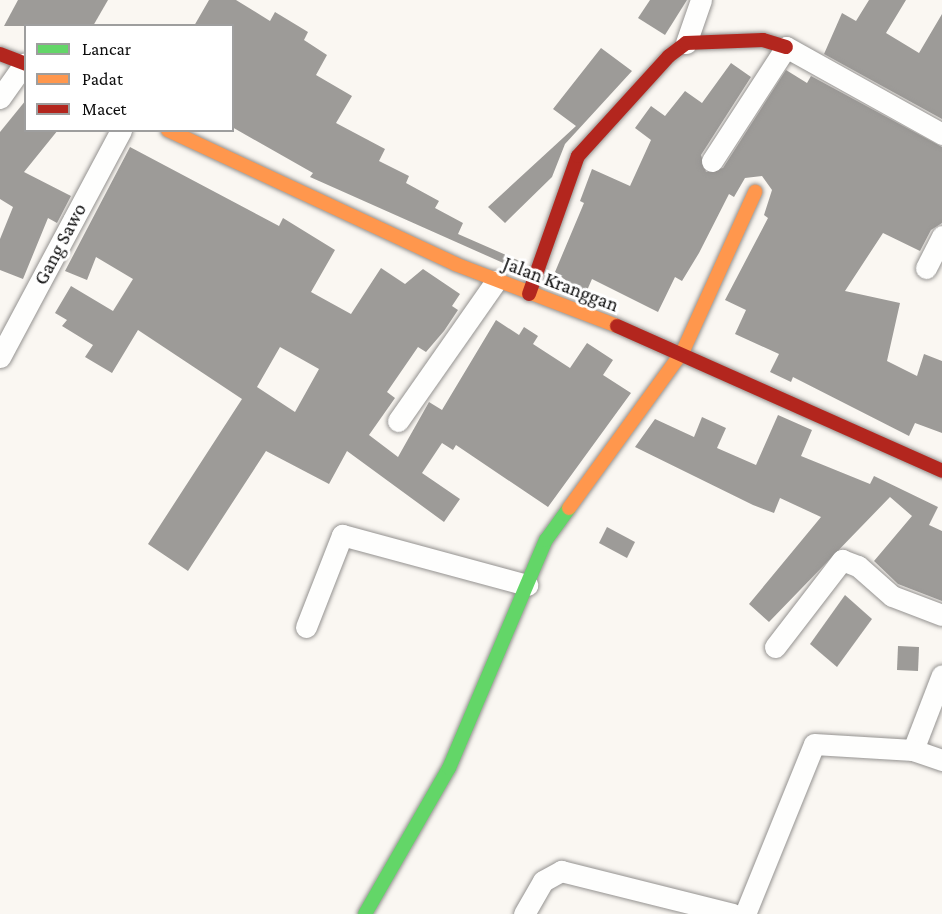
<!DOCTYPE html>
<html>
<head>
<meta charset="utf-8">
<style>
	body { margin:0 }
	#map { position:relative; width:942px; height:914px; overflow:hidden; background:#faf7f2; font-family:"Crimson Pro",serif }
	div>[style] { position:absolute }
	.building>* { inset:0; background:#9d9b98 }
	.roads { filter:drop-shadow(0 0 2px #949290) drop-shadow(0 0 2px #949290) }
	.street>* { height:21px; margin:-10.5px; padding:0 10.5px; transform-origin:10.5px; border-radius:10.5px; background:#fefefd }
	.fast>* { height:14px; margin:-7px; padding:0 7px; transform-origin:7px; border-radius:7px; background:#63d668 }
	.slow>* { height:14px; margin:-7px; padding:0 7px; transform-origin:7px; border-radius:7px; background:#ff974d }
	.jam>* { height:14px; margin:-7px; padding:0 7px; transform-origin:7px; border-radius:7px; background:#b3261e }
	span { translate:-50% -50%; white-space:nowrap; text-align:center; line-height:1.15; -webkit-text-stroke:6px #fff; paint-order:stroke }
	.street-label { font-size:20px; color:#0d0d0d }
	.legend { position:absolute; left:24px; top:24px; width:210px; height:108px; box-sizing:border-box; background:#fff; border:2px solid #9e9e9e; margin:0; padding:8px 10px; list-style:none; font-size:18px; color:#0d0d0d }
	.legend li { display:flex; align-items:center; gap:12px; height:30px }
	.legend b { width:30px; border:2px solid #9e9e9e }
</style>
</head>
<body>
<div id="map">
	<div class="building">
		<i style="clip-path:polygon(18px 0,108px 0,93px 26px,4px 26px)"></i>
		<i style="clip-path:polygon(209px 0,236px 0,270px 21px,275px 12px,308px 32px,304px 40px,327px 55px,316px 75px,352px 96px,336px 123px,385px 149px,379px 161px,409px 176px,406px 183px,439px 201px,435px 208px,463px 223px,458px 234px,522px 262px,519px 270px,310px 177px,313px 173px,232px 127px,232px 26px,194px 26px)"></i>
		<i style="clip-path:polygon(650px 0,687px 0,665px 35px,638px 18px)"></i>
		<i style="clip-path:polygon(869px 0,906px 0,886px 33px,919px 53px,942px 14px,942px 119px,824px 54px,842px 13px,856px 21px)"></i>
		<i style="clip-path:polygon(601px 48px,632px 71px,565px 144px,552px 177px,505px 223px,488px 207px,576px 126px,553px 109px)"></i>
		<i style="clip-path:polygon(731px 63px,751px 77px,701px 155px,706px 172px,723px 168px,786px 70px,807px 83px,811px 76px,942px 147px,942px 223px,931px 230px,920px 251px,883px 233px,845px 291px,900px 303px,887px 361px,917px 376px,924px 354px,942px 361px,942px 433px,915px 423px,909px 436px,793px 377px,791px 382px,770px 372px,779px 354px,735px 334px,746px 310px,725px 300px,768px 218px,764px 215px,772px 190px,762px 176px,745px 178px,734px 197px,729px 194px,699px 253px,682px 281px,675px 277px,658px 312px,592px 279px,585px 295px,555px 272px,584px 203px,580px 201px,592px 169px,630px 186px,651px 140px,635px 128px,651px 106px,665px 116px,685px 91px,702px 103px)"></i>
		<i style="clip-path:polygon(26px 100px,26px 130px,58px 130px,24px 172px,71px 196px,57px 223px,48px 218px,23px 279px,0 270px,0 239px,13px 207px,0 199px,0 132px)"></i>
		<i style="clip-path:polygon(evenodd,130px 147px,279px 226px,283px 218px,335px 250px,311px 292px,351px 314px,381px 268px,405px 284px,423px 269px,460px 294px,452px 306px,458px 310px,444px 331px,426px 352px,418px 347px,387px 392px,395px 398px,369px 435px,398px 457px,429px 402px,442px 410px,496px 320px,519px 335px,524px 327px,538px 336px,533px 344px,570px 368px,587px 343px,613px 360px,603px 375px,631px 393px,548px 507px,456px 445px,453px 450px,442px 443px,422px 473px,460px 499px,444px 522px,347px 451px,329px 484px,266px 451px,188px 571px,148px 544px,242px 399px,138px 330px,112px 373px,85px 357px,93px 345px,62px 326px,67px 320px,55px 313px,71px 286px,113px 311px,133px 279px,96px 257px,87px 280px,65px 271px,130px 147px,280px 347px,319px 369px,295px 412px,257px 387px,280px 347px)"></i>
		<i style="clip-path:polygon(778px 415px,812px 430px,801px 456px,870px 484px,874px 476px,938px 507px,929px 525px,942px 531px,942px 601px,898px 584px,874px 561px,912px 516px,890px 497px,769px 622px,749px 604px,821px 517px,780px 498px,774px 513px,753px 505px,635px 447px,655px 419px,694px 437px,702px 417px,726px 428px,717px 448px,756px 465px)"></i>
		<i style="clip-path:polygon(607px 527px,635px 542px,627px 558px,599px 543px)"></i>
		<i style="clip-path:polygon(845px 595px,872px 619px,837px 667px,810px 644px)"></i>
		<i style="clip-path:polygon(898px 646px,919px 647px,918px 671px,897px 670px)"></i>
	</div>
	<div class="roads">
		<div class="street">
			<i style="left:686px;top:43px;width:46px;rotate:-70.8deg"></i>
			<i style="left:0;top:98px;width:42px;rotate:-54.8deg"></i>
			<i style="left:712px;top:161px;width:136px;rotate:-57deg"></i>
			<i style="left:786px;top:47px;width:179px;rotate:29.1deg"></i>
			<i style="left:926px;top:268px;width:36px;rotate:-63deg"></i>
			<i style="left:0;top:357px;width:257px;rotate:-61.9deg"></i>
			<i style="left:398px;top:421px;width:171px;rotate:-55deg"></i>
			<i style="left:306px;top:627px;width:99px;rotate:-68.6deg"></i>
			<i style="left:342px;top:535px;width:192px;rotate:15.1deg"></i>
			<i style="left:775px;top:647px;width:110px;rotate:-52.4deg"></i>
			<i style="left:842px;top:560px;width:17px;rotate:21deg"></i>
			<i style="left:858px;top:566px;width:45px;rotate:41.4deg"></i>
			<i style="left:892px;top:596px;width:53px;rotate:20.8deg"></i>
			<i style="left:913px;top:750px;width:80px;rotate:-68.9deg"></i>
			<i style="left:524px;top:914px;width:38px;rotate:-60deg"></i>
			<i style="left:543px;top:881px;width:21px;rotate:-29deg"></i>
			<i style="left:561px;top:871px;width:177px;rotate:14deg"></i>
			<i style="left:745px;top:914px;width:183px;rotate:-67.9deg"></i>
			<i style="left:814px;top:744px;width:99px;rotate:3.5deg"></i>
			<i style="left:913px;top:750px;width:31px;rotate:19deg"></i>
		</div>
		<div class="fast">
			<i style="left:365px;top:914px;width:168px;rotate:-60.1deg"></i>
			<i style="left:449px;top:768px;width:248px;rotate:-67deg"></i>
			<i style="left:546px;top:540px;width:39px;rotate:-54deg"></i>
		</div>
		<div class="slow">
			<i style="left:168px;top:130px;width:317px;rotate:25deg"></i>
			<i style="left:455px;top:264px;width:173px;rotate:20.9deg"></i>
			<i style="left:569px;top:508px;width:194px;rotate:-54deg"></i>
			<i style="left:683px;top:351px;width:175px;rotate:-65.6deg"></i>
		</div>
		<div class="jam">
			<i style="left:0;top:54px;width:28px;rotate:21deg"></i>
			<i style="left:529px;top:294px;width:146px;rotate:-70.5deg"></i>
			<i style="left:578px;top:156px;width:135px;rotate:-47.7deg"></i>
			<i style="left:669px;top:56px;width:21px;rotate:-37deg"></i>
			<i style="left:686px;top:43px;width:77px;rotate:-2.2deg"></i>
			<i style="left:763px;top:40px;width:24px;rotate:17deg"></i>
			<i style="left:617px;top:326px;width:356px;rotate:24deg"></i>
		</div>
	</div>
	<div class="street-label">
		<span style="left:60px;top:244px;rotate:-62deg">Gang Sawo</span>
		<span style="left:561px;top:284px;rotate:21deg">Jalan Kranggan</span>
	</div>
	<ul class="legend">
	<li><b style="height:8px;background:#63d668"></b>Lancar</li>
	<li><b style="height:8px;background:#ff974d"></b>Padat</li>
	<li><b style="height:8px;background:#b3261e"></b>Macet</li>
	</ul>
</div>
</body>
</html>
